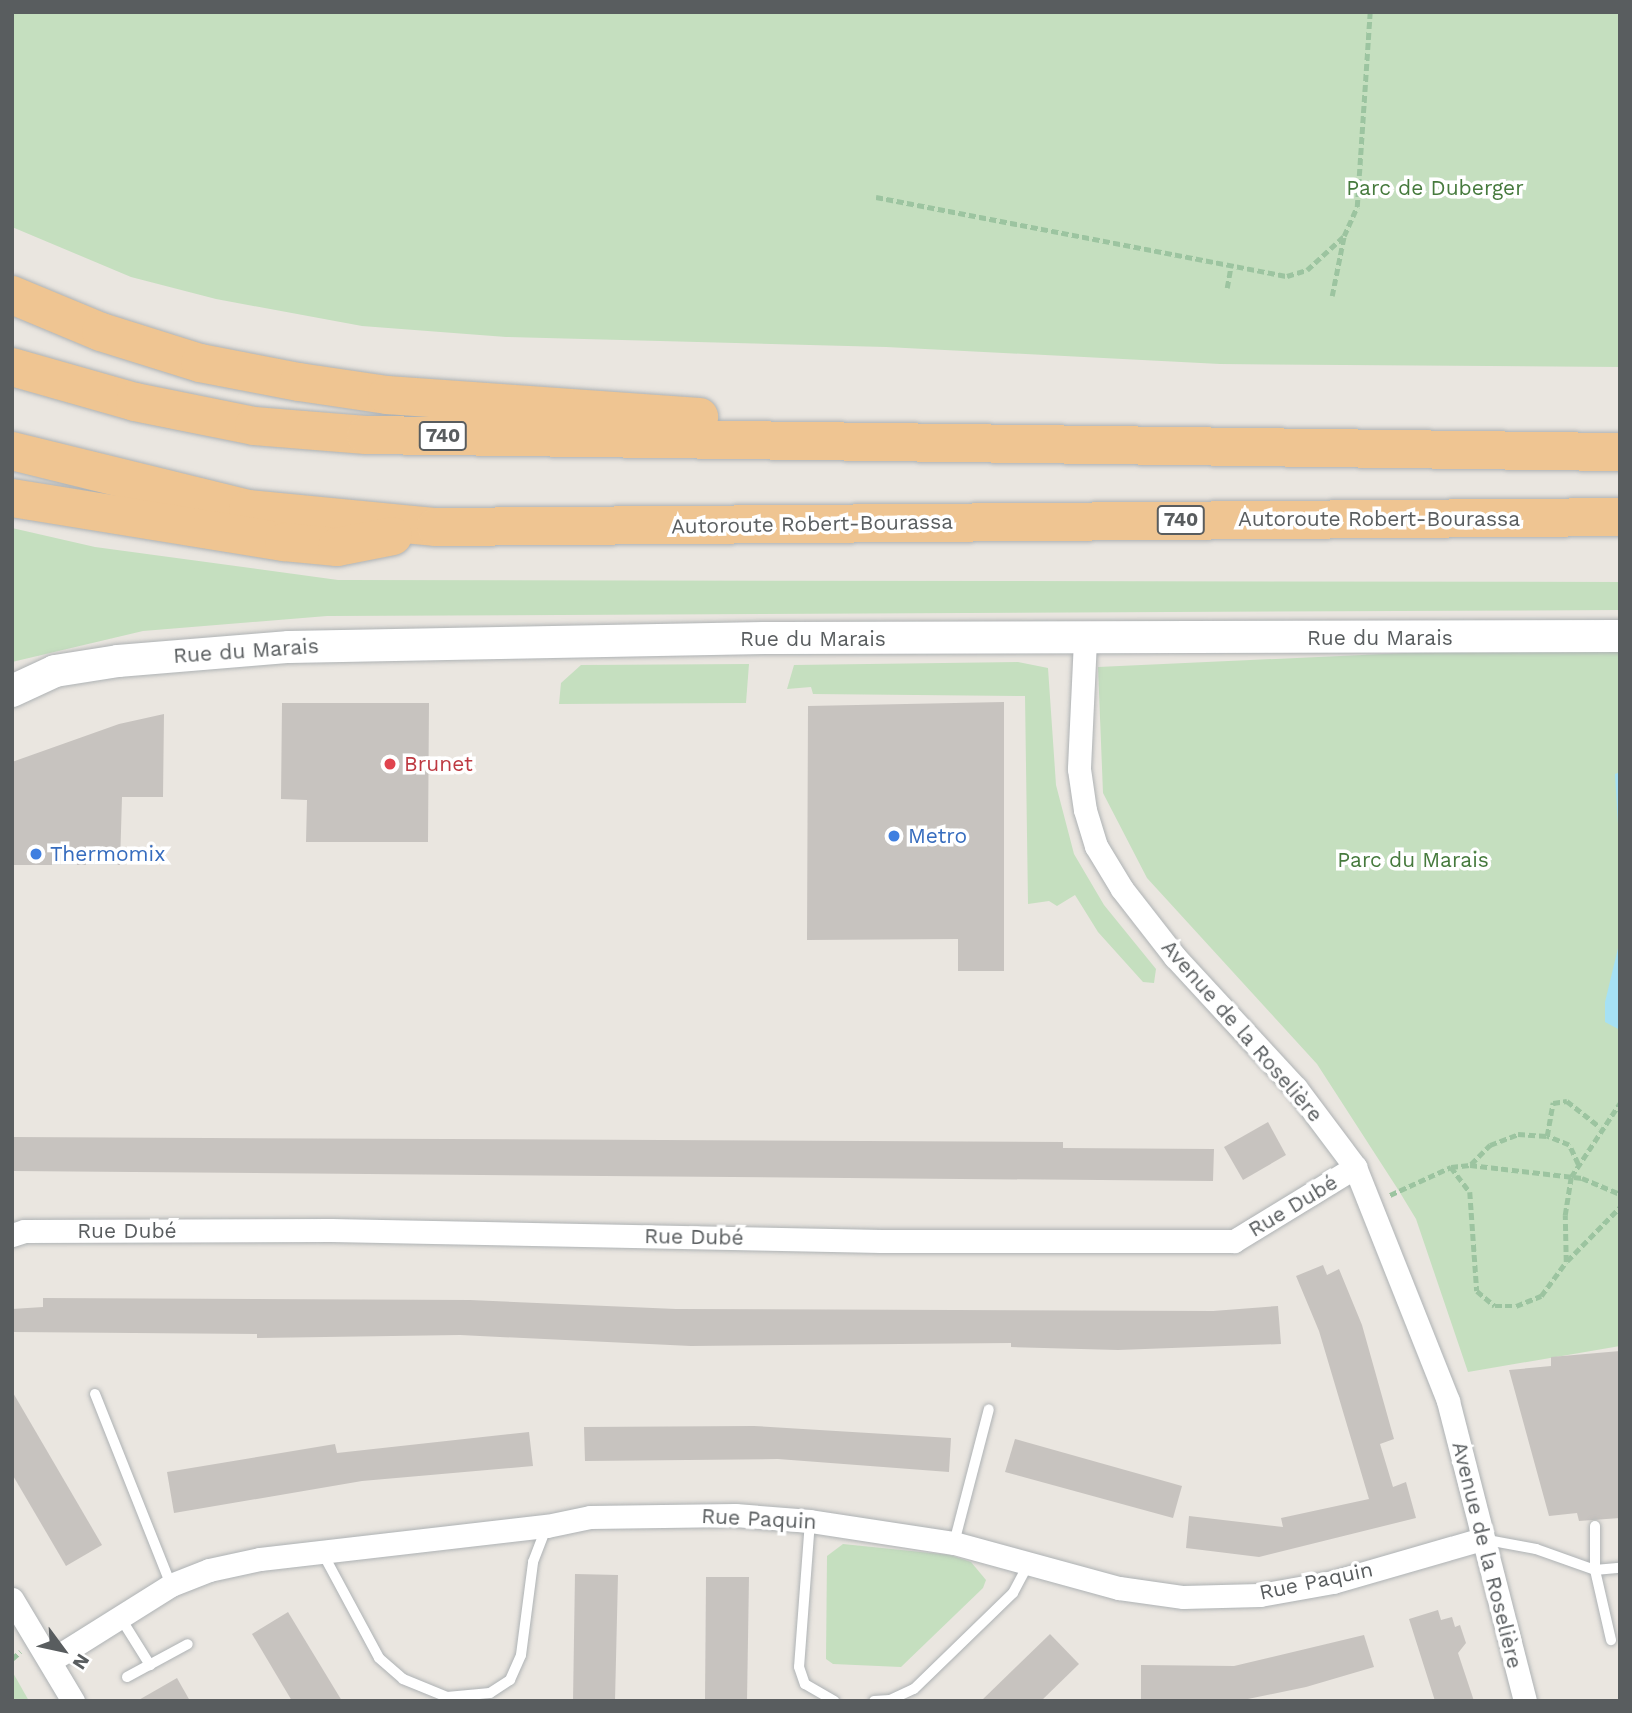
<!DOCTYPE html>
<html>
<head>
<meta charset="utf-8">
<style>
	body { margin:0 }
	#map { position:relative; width:1632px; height:1713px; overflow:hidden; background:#eae6e0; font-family:"Work Sans",sans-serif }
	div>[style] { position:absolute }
	.green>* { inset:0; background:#c5dfbf }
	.water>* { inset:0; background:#a6e1f4 }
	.building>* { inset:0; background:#c7c3bf }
	.path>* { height:4.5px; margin-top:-2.25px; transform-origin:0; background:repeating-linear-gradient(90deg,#9cc4a0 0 7px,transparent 0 10.5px) }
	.roads { filter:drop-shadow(0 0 2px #aeb2b4) drop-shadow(0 0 2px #aeb2b4) }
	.lane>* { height:10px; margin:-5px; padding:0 5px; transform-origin:5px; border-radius:5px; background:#fff }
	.street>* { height:23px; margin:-11.5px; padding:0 11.5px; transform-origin:11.5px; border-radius:11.5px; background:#fff }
	.secondary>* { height:32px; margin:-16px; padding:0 16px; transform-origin:16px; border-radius:16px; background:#fff }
	.highway>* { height:38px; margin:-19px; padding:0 19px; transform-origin:19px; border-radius:19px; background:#efc592 }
	.dots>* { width:19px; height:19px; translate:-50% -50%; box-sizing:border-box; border:4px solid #fff; border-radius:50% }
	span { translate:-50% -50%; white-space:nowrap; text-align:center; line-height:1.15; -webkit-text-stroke:7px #fff; paint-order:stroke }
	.shield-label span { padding:2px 5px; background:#fff; border:2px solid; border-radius:5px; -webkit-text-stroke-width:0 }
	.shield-label { font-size:19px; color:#595d5f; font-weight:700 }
	.park-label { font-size:21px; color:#467a3d }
	.street-label { font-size:21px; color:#595d5f }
	.health-label { font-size:21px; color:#be3a42 }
	.left { translate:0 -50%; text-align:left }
	.shop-label { font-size:21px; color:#366cbe }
	.frame { position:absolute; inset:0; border:14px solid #595d5f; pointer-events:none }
	.north { position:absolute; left:28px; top:1615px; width:70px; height:70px; -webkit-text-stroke:5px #fff; paint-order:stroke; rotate:123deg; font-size:19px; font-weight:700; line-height:28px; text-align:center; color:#595d5f }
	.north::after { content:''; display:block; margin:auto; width:24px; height:32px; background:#595d5f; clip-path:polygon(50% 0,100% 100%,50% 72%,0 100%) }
</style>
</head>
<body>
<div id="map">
	<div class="green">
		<i style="clip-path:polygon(12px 12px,1620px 12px,1620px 367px,1220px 364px,886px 347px,506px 337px,362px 326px,216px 299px,131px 277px,12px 227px)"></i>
		<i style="clip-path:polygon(12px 528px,95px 547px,338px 580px,1620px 582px,1620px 610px,327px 616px,143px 631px,12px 662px)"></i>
		<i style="clip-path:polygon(1620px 648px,1620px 1346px,1468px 1372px,1416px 1219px,1399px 1191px,1317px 1064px,1147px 878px,1103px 793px,1098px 667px,1470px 650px)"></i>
		<i style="clip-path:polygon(1018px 662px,1048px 668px,1056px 785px,1074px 854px,1104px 905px,1156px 969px,1154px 983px,1143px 982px,1098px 932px,1075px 895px,1057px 906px,1049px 901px,1028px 904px,1025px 696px,813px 694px,811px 687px,787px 689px,794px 665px)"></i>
		<i style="clip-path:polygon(749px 664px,746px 703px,559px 704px,561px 683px,581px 665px)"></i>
		<i style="clip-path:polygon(843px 1544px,950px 1555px,971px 1562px,986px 1580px,983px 1588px,901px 1667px,833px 1664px,826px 1659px,827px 1556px)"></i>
		<i style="clip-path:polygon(12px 1671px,29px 1701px,12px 1701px)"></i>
	</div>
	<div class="water">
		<i style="clip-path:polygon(1620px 772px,1620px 858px,1615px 774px)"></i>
		<i style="clip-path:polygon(1620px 940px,1620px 1030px,1605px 1022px,1605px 1002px)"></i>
	</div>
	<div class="building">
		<i style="clip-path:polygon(1004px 702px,1004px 971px,958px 971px,958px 939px,807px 940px,808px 706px)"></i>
		<i style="clip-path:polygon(282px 703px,429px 703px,428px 842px,306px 842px,307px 800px,281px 799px)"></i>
		<i style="clip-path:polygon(164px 714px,163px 797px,122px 797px,120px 865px,12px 865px,12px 762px,119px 724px)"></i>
		<i style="clip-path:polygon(1268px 1122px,1286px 1155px,1243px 1180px,1224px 1147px)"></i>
		<i style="clip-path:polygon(12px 1137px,1063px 1142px,1063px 1148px,1214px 1149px,1213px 1181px,12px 1171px)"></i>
		<i style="clip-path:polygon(1323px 1265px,1327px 1275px,1339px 1269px,1362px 1325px,1394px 1439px,1380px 1444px,1393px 1487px,1406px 1482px,1416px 1518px,1259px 1557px,1186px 1548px,1189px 1516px,1283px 1527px,1281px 1518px,1369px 1499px,1319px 1331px,1296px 1276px)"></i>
		<i style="clip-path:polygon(43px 1298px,470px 1300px,676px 1309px,1213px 1311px,1278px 1306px,1281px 1344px,1118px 1350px,1011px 1347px,1011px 1343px,691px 1346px,460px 1335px,257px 1338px,257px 1334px,12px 1332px,12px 1309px,43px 1307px)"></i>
		<i style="clip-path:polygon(1620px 1351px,1620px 1518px,1579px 1521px,1577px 1513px,1549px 1516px,1509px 1370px,1551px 1366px,1551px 1357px)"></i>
		<i style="clip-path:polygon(12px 1391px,102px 1545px,66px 1566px,12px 1474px)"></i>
		<i style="clip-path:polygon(754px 1426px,951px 1438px,949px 1472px,778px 1459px,585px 1461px,584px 1427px)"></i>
		<i style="clip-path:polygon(529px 1432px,533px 1466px,362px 1481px,174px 1513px,167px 1472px,335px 1444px,337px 1453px)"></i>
		<i style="clip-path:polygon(1015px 1439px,1182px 1486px,1173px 1518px,1005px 1472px)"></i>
		<i style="clip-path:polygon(575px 1574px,618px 1575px,615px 1701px,573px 1701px)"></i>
		<i style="clip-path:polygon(706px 1577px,749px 1577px,747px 1701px,705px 1701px)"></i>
		<i style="clip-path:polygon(1438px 1610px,1441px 1620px,1452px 1617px,1455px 1627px,1460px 1625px,1466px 1643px,1458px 1653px,1474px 1701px,1435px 1701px,1409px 1619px)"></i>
		<i style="clip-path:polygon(288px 1612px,342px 1701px,292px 1701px,252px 1634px)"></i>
		<i style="clip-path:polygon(1050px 1634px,1079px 1664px,1041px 1701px,981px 1701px)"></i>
		<i style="clip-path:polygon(1364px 1635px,1374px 1667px,1306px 1687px,1243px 1700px,1141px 1699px,1141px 1665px,1234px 1666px)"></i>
		<i style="clip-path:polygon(177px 1678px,190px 1701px,137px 1701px)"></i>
	</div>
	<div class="path">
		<i style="left:876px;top:197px;width:419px;rotate:10.9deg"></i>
		<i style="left:1287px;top:276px;width:21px;rotate:-17deg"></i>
		<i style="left:1307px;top:270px;width:50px;rotate:-42.6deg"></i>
		<i style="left:1344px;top:236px;width:32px;rotate:-66deg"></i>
		<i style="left:1357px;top:207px;width:195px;rotate:-86.2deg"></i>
		<i style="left:1227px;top:288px;width:23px;rotate:-80deg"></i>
		<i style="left:1332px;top:296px;width:61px;rotate:-78.7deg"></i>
		<i style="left:1471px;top:1164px;width:27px;rotate:-45deg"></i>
		<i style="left:1490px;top:1145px;width:30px;rotate:-21deg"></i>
		<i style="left:1518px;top:1134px;width:29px;rotate:4deg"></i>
		<i style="left:1578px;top:1164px;width:21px;rotate:-115deg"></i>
		<i style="left:1569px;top:1145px;width:24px;rotate:-158deg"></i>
		<i style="left:1547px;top:1136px;width:34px;rotate:-80deg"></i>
		<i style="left:1553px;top:1103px;width:14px;rotate:-8deg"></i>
		<i style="left:1567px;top:1101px;width:42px;rotate:38.2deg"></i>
		<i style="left:1451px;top:1167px;width:31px;rotate:53deg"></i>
		<i style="left:1470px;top:1192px;width:99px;rotate:86deg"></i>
		<i style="left:1477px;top:1291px;width:23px;rotate:40deg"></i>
		<i style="left:1495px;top:1306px;width:21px"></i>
		<i style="left:1516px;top:1306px;width:27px;rotate:-22deg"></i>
		<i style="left:1541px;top:1296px;width:42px;rotate:-53.7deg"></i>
		<i style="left:1566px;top:1262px;width:47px;rotate:-91.2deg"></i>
		<i style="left:1565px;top:1215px;width:38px;rotate:-81deg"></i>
		<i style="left:1571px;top:1177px;width:89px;rotate:-56.5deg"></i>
		<i style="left:1390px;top:1195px;width:67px;rotate:-24.7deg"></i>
		<i style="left:1451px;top:1167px;width:19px;rotate:-6deg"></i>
		<i style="left:1470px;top:1165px;width:113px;rotate:6.6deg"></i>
		<i style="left:1582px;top:1178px;width:41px;rotate:22.8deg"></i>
		<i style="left:1567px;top:1261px;width:76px;rotate:-45.5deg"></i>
		<i style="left:12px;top:1659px;width:11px;rotate:-41deg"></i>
	</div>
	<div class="roads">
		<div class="lane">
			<i style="left:95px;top:1394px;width:206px;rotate:68.3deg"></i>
			<i style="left:810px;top:1521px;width:146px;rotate:94.3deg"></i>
			<i style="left:799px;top:1667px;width:18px;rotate:71deg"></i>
			<i style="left:805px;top:1684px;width:34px;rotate:30deg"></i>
			<i style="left:1595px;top:1526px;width:44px;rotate:90deg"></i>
			<i style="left:1595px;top:1570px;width:72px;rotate:77.1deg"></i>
			<i style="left:1482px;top:1539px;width:55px;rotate:10.5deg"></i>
			<i style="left:1536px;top:1549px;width:63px;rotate:19.6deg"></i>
			<i style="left:1595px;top:1570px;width:25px;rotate:-5deg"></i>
			<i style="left:954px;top:1543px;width:138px;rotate:-75.4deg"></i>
			<i style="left:322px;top:1552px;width:120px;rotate:61.7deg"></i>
			<i style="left:379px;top:1658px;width:32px;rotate:41deg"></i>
			<i style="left:403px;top:1679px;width:48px;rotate:22.2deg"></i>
			<i style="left:447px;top:1697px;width:43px;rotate:-5.3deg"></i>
			<i style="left:490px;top:1693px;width:24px;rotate:-33deg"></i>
			<i style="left:510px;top:1680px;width:27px;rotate:-66deg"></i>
			<i style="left:521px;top:1655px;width:94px;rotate:-82.6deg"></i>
			<i style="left:533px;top:1562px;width:39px;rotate:-69deg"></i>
			<i style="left:120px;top:1617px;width:57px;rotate:58deg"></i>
			<i style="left:127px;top:1677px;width:69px;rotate:-28.4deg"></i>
			<i style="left:874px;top:1701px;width:16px;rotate:-4deg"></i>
			<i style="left:890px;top:1700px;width:26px;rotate:-25deg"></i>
			<i style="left:914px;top:1689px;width:138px;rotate:-44.1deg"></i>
			<i style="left:1013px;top:1593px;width:34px;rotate:-62deg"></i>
		</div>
		<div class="street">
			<i style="left:1085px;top:640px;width:129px;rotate:92.7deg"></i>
			<i style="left:1079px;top:769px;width:41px;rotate:81.7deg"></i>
			<i style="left:1085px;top:810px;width:38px;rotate:73deg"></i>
			<i style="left:1096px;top:846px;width:50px;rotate:58.8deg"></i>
			<i style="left:1122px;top:889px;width:86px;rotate:52.1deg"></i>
			<i style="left:1175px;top:957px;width:178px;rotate:47.3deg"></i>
			<i style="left:1296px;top:1088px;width:99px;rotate:53.2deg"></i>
			<i style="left:1355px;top:1167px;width:252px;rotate:68.3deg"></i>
			<i style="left:1448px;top:1401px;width:310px;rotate:75.6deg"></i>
			<i style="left:12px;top:1235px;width:13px;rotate:-18deg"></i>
			<i style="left:24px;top:1231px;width:307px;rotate:-0.2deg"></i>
			<i style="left:331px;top:1230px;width:550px;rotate:1.15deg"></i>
			<i style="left:881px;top:1241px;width:353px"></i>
			<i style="left:1234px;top:1241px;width:142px;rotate:-31.4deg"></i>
			<i style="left:12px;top:1599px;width:119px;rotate:59.1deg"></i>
			<i style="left:50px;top:1661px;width:143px;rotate:-32.1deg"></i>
			<i style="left:171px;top:1585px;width:41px;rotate:-21.5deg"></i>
			<i style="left:209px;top:1570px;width:52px;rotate:-12.2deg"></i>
			<i style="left:260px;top:1559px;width:289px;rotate:-6.6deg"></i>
			<i style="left:547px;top:1526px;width:44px;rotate:-11.8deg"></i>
			<i style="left:590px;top:1517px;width:145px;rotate:-0.8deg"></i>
			<i style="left:735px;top:1515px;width:75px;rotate:4.6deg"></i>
			<i style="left:810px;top:1521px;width:146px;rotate:8.7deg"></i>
			<i style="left:954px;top:1543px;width:171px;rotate:15.3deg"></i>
			<i style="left:1119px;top:1588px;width:65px;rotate:8deg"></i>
			<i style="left:1183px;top:1597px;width:77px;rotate:-1.5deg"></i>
			<i style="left:1260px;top:1595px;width:74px;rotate:-10.1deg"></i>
			<i style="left:1333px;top:1582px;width:155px;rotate:-16.1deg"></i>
		</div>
		<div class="secondary">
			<i style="left:12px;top:691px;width:47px;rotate:-24.9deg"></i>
			<i style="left:55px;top:671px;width:64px;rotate:-9deg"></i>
			<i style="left:118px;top:661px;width:172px;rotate:-4.7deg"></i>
			<i style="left:289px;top:647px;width:475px;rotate:-1.1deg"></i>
			<i style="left:764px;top:638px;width:856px;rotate:-0.13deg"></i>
		</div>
		<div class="highway">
			<i style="left:12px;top:295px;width:96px;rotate:22.6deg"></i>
			<i style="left:101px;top:332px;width:104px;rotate:17.4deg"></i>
			<i style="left:200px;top:363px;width:101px;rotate:10.9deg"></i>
			<i style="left:299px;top:382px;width:89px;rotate:8.4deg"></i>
			<i style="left:387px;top:395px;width:313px;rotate:4deg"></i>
			<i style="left:12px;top:367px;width:128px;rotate:15.9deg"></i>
			<i style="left:135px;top:402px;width:121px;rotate:11.4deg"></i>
			<i style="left:254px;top:426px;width:112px;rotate:4.6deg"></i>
			<i style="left:366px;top:435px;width:1254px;rotate:0.78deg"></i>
			<i style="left:12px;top:451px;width:243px;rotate:13.8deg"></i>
			<i style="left:248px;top:509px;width:189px;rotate:5.5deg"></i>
			<i style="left:436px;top:527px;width:1184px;rotate:-0.48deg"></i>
			<i style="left:12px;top:498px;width:276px;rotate:9.2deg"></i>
			<i style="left:284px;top:542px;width:53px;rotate:5.4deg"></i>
			<i style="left:337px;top:547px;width:57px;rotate:-11.1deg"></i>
		</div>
	</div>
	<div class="dots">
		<i style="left:390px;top:764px;background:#e0444e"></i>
		<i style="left:894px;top:836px;background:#3f7fe0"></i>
		<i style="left:36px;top:854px;background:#3f7fe0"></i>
	</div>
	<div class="shield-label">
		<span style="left:443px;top:436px">740</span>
		<span style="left:1181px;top:520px">740</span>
	</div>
	<div class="park-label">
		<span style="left:1435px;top:188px">Parc de Duberger</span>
		<span style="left:1413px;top:860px">Parc du Marais</span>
	</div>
	<div class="street-label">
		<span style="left:1379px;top:519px">Autoroute Robert-Bourassa</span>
		<span style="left:812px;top:524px;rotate:-1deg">Autoroute Robert-Bourassa</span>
		<span style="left:1380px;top:638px">Rue du Marais</span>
		<span style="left:813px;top:639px">Rue du Marais</span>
		<span style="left:246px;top:651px;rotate:-4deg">Rue du Marais</span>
		<span style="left:1242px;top:1031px;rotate:49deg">Avenue de la Roselière</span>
		<span style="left:1293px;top:1206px;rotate:-31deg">Rue Dubé</span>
		<span style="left:127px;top:1231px">Rue Dubé</span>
		<span style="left:694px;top:1237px;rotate:1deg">Rue Dubé</span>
		<span style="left:759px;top:1519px;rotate:3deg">Rue Paquin</span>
		<span style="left:1487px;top:1555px;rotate:76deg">Avenue de la Roselière</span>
		<span style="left:1316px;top:1581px;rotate:-12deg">Rue Paquin</span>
	</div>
	<div class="health-label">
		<span class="left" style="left:404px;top:764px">Brunet</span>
	</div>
	<div class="shop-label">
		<span class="left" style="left:908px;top:836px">Metro</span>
		<span class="left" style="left:50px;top:854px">Thermomix</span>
	</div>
	<div class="frame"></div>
	<div class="north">N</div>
</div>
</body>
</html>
